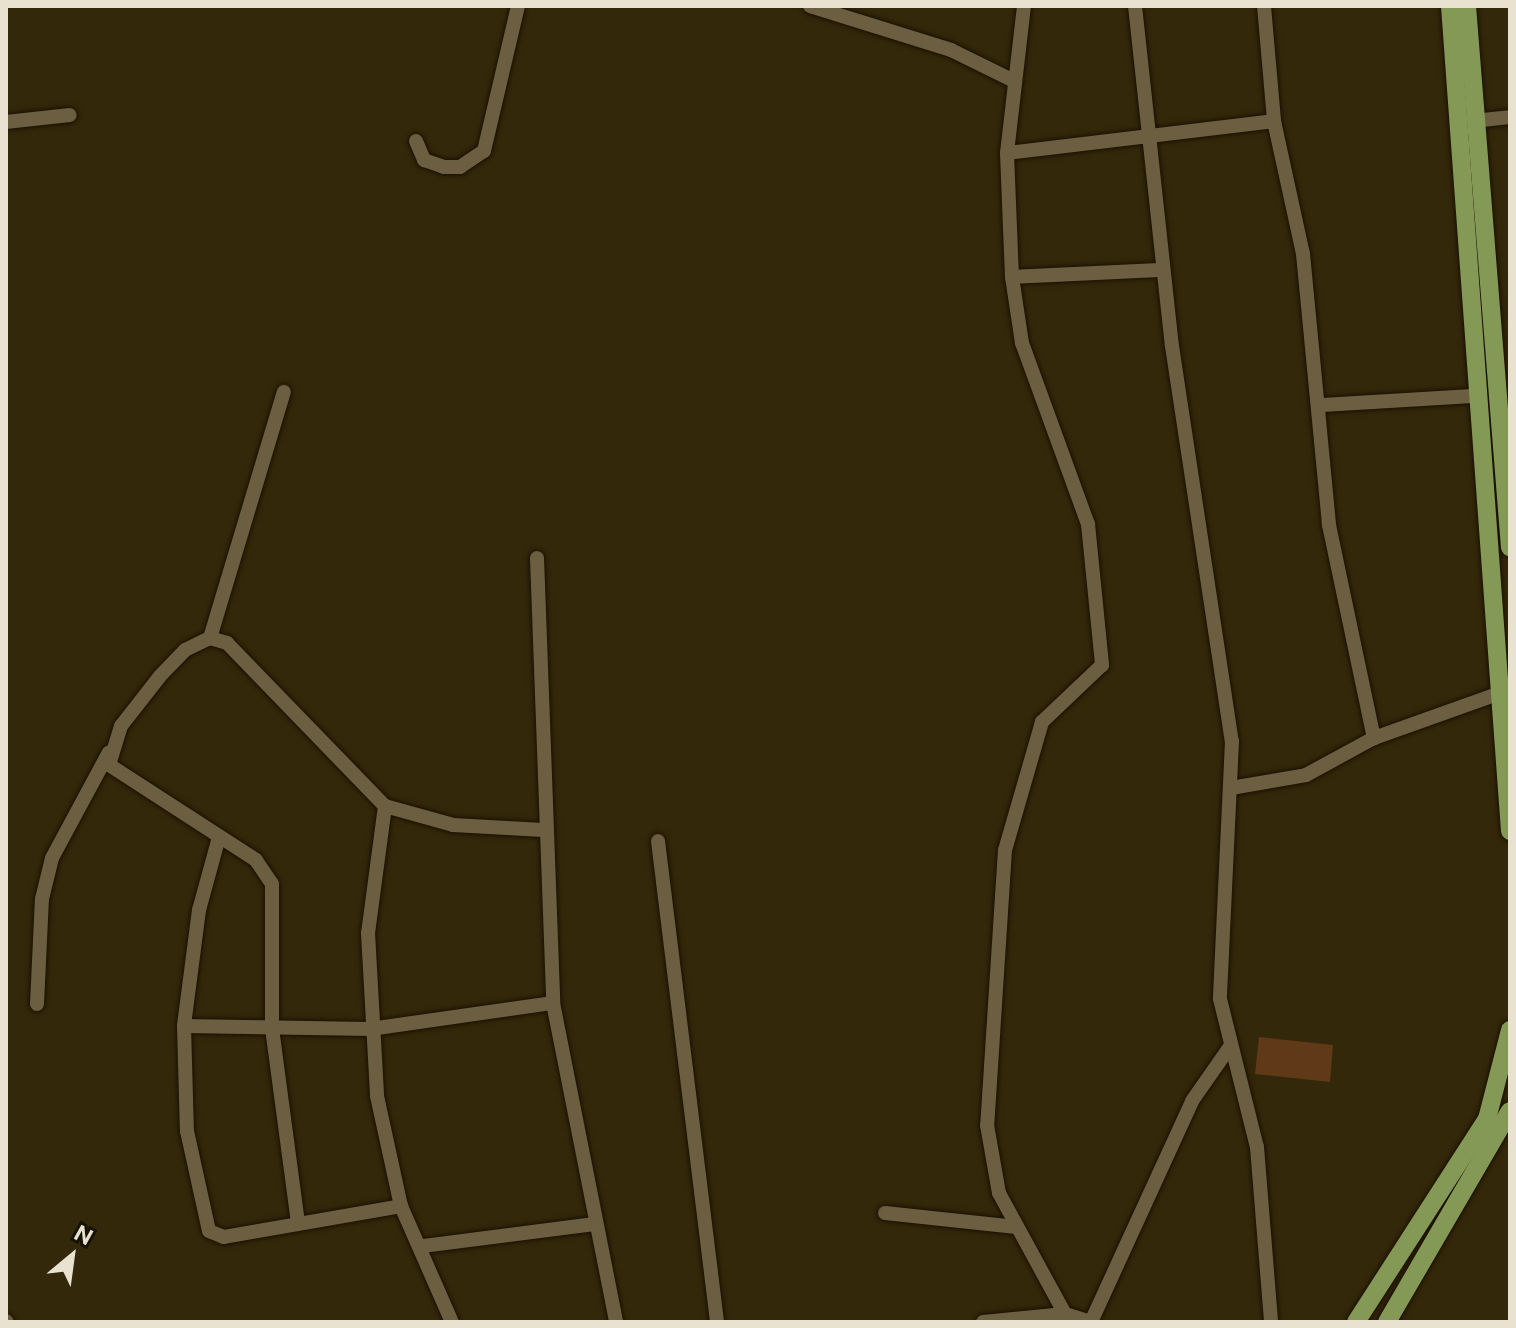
<!DOCTYPE html>
<html>
<head>
<meta charset="utf-8">
<style>
	body { margin:0 }
	#map { position:relative; width:1516px; height:1328px; overflow:hidden; background:#34280a; font-family:"Public Sans",sans-serif }
	div>[style] { position:absolute }
	.building>* { inset:0; background:#603918 }
	.roads { filter:drop-shadow(0 0 2px #1a1100) drop-shadow(0 0 2px #1a1100) }
	.minor>* { height:14px; margin:-7px; padding:0 7px; transform-origin:7px; border-radius:7px; background:#6c5f41 }
	.major>* { height:18px; margin:-9px; padding:0 9px; transform-origin:9px; border-radius:9px; background:#859957 }
	span { translate:-50% -50%; white-space:nowrap; text-align:center; line-height:1.15; -webkit-text-stroke:7px #171206; paint-order:stroke }
	.frame { position:absolute; inset:0; border:8px solid #e9e2d1; pointer-events:none }
	.north { position:absolute; left:32px; top:1216px; width:80px; height:80px; -webkit-text-stroke:6px #171206; paint-order:stroke; rotate:29deg; font-size:22px; font-weight:700; line-height:32px; text-align:center; color:#e9e2d1 }
	.north::after { content:''; display:block; margin:auto; width:28px; height:36px; background:#e9e2d1; clip-path:polygon(50% 0,100% 100%,50% 72%,0 100%) }
</style>
</head>
<body>
<div id="map">
	<div class="building">
		<i style="clip-path:polygon(1259px 1037px,1333px 1045px,1330px 1082px,1255px 1074px)"></i>
	</div>
	<div class="roads">
		<div class="minor">
			<i style="left:810px;top:6px;width:148px;rotate:17.3deg"></i>
			<i style="left:951px;top:50px;width:68px;rotate:26.2deg"></i>
			<i style="left:1024px;top:6px;width:148px;rotate:96.6deg"></i>
			<i style="left:1007px;top:153px;width:124px;rotate:87.7deg"></i>
			<i style="left:1012px;top:277px;width:67px;rotate:81.4deg"></i>
			<i style="left:1022px;top:343px;width:193px;rotate:70deg"></i>
			<i style="left:1088px;top:524px;width:142px;rotate:84.3deg"></i>
			<i style="left:1102px;top:665px;width:83px;rotate:136.5deg"></i>
			<i style="left:1042px;top:722px;width:133px;rotate:106.1deg"></i>
			<i style="left:1005px;top:850px;width:276px;rotate:93.7deg"></i>
			<i style="left:987px;top:1125px;width:69px;rotate:80deg"></i>
			<i style="left:999px;top:1193px;width:138px;rotate:61.4deg"></i>
			<i style="left:1135px;top:6px;width:342px;rotate:83.8deg"></i>
			<i style="left:1172px;top:346px;width:400px;rotate:81.4deg"></i>
			<i style="left:1232px;top:741px;width:258px;rotate:92.7deg"></i>
			<i style="left:1220px;top:999px;width:153px;rotate:76deg"></i>
			<i style="left:1257px;top:1147px;width:176px;rotate:85.4deg"></i>
			<i style="left:1264px;top:6px;width:115px;rotate:85deg"></i>
			<i style="left:1274px;top:121px;width:136px;rotate:77.7deg"></i>
			<i style="left:1303px;top:254px;width:272px;rotate:84.5deg"></i>
			<i style="left:1329px;top:525px;width:218px;rotate:78.1deg"></i>
			<i style="left:1473px;top:121px;width:37px;rotate:-6deg"></i>
			<i style="left:6px;top:122px;width:64px;rotate:-6.2deg"></i>
			<i style="left:416px;top:141px;width:21px;rotate:67deg"></i>
			<i style="left:424px;top:160px;width:21px;rotate:19deg"></i>
			<i style="left:444px;top:167px;width:16px"></i>
			<i style="left:460px;top:167px;width:29px;rotate:-34deg"></i>
			<i style="left:484px;top:151px;width:149px;rotate:-76.8deg"></i>
			<i style="left:1007px;top:153px;width:269px;rotate:-6.8deg"></i>
			<i style="left:1012px;top:277px;width:151px;rotate:-2.7deg"></i>
			<i style="left:1321px;top:405px;width:153px;rotate:-3.4deg"></i>
			<i style="left:537px;top:558px;width:445px;rotate:87.9deg"></i>
			<i style="left:553px;top:1003px;width:325px;rotate:78.8deg"></i>
			<i style="left:210px;top:638px;width:257px;rotate:-73.3deg"></i>
			<i style="left:1231px;top:788px;width:76px;rotate:-9.8deg"></i>
			<i style="left:1306px;top:775px;width:77px;rotate:-28.6deg"></i>
			<i style="left:1374px;top:738px;width:137px;rotate:-19.6deg"></i>
			<i style="left:385px;top:806px;width:71px;rotate:15.6deg"></i>
			<i style="left:453px;top:825px;width:90px;rotate:3.2deg"></i>
			<i style="left:219px;top:837px;width:76px;rotate:105.3deg"></i>
			<i style="left:199px;top:910px;width:117px;rotate:97.4deg"></i>
			<i style="left:184px;top:1026px;width:105px;rotate:88.4deg"></i>
			<i style="left:187px;top:1131px;width:102px;rotate:77.6deg"></i>
			<i style="left:209px;top:1231px;width:16px;rotate:22deg"></i>
			<i style="left:224px;top:1237px;width:180px;rotate:-9.9deg"></i>
			<i style="left:658px;top:841px;width:485px;rotate:83deg"></i>
			<i style="left:37px;top:1004px;width:105px;rotate:-87.3deg"></i>
			<i style="left:42px;top:899px;width:42px;rotate:-76.3deg"></i>
			<i style="left:52px;top:858px;width:120px;rotate:-61.7deg"></i>
			<i style="left:184px;top:1026px;width:186px;rotate:0.9deg"></i>
			<i style="left:370px;top:1029px;width:185px;rotate:-8.1deg"></i>
			<i style="left:885px;top:1213px;width:132px;rotate:6.1deg"></i>
			<i style="left:298px;top:1223px;width:198px;rotate:-97.6deg"></i>
			<i style="left:272px;top:1027px;width:143px;rotate:-90deg"></i>
			<i style="left:272px;top:884px;width:29px;rotate:-124deg"></i>
			<i style="left:256px;top:860px;width:175px;rotate:-147.1deg"></i>
			<i style="left:109px;top:765px;width:41px;rotate:-72.9deg"></i>
			<i style="left:121px;top:726px;width:63px;rotate:-52deg"></i>
			<i style="left:160px;top:676px;width:36px;rotate:-46deg"></i>
			<i style="left:185px;top:650px;width:28px;rotate:-26deg"></i>
			<i style="left:210px;top:638px;width:18px;rotate:16deg"></i>
			<i style="left:227px;top:643px;width:227px;rotate:45.9deg"></i>
			<i style="left:385px;top:806px;width:128px;rotate:97.6deg"></i>
			<i style="left:368px;top:933px;width:163px;rotate:86.8deg"></i>
			<i style="left:377px;top:1096px;width:113px;rotate:77.7deg"></i>
			<i style="left:401px;top:1206px;width:127px;rotate:66.3deg"></i>
			<i style="left:423px;top:1246px;width:172px;rotate:-7.3deg"></i>
			<i style="left:6px;top:1321px;width:1px;rotate:45deg"></i>
			<i style="left:983px;top:1322px;width:82px;rotate:-5.6deg"></i>
			<i style="left:1065px;top:1314px;width:27px;rotate:17deg"></i>
			<i style="left:1091px;top:1322px;width:243px;rotate:-65.4deg"></i>
			<i style="left:1192px;top:1101px;width:65px;rotate:-55.1deg"></i>
		</div>
		<div class="major">
			<i style="left:1450px;top:6px;width:827px;rotate:85.84deg"></i>
			<i style="left:1467px;top:6px;width:543px;rotate:85.46deg"></i>
			<i style="left:1356px;top:1322px;width:242px;rotate:-57.2deg"></i>
			<i style="left:1487px;top:1119px;width:92px;rotate:-75.5deg"></i>
			<i style="left:1387px;top:1322px;width:244px;rotate:-59.8deg"></i>
		</div>
	</div>
	<div class="frame"></div>
	<div class="north">N</div>
</div>
</body>
</html>
